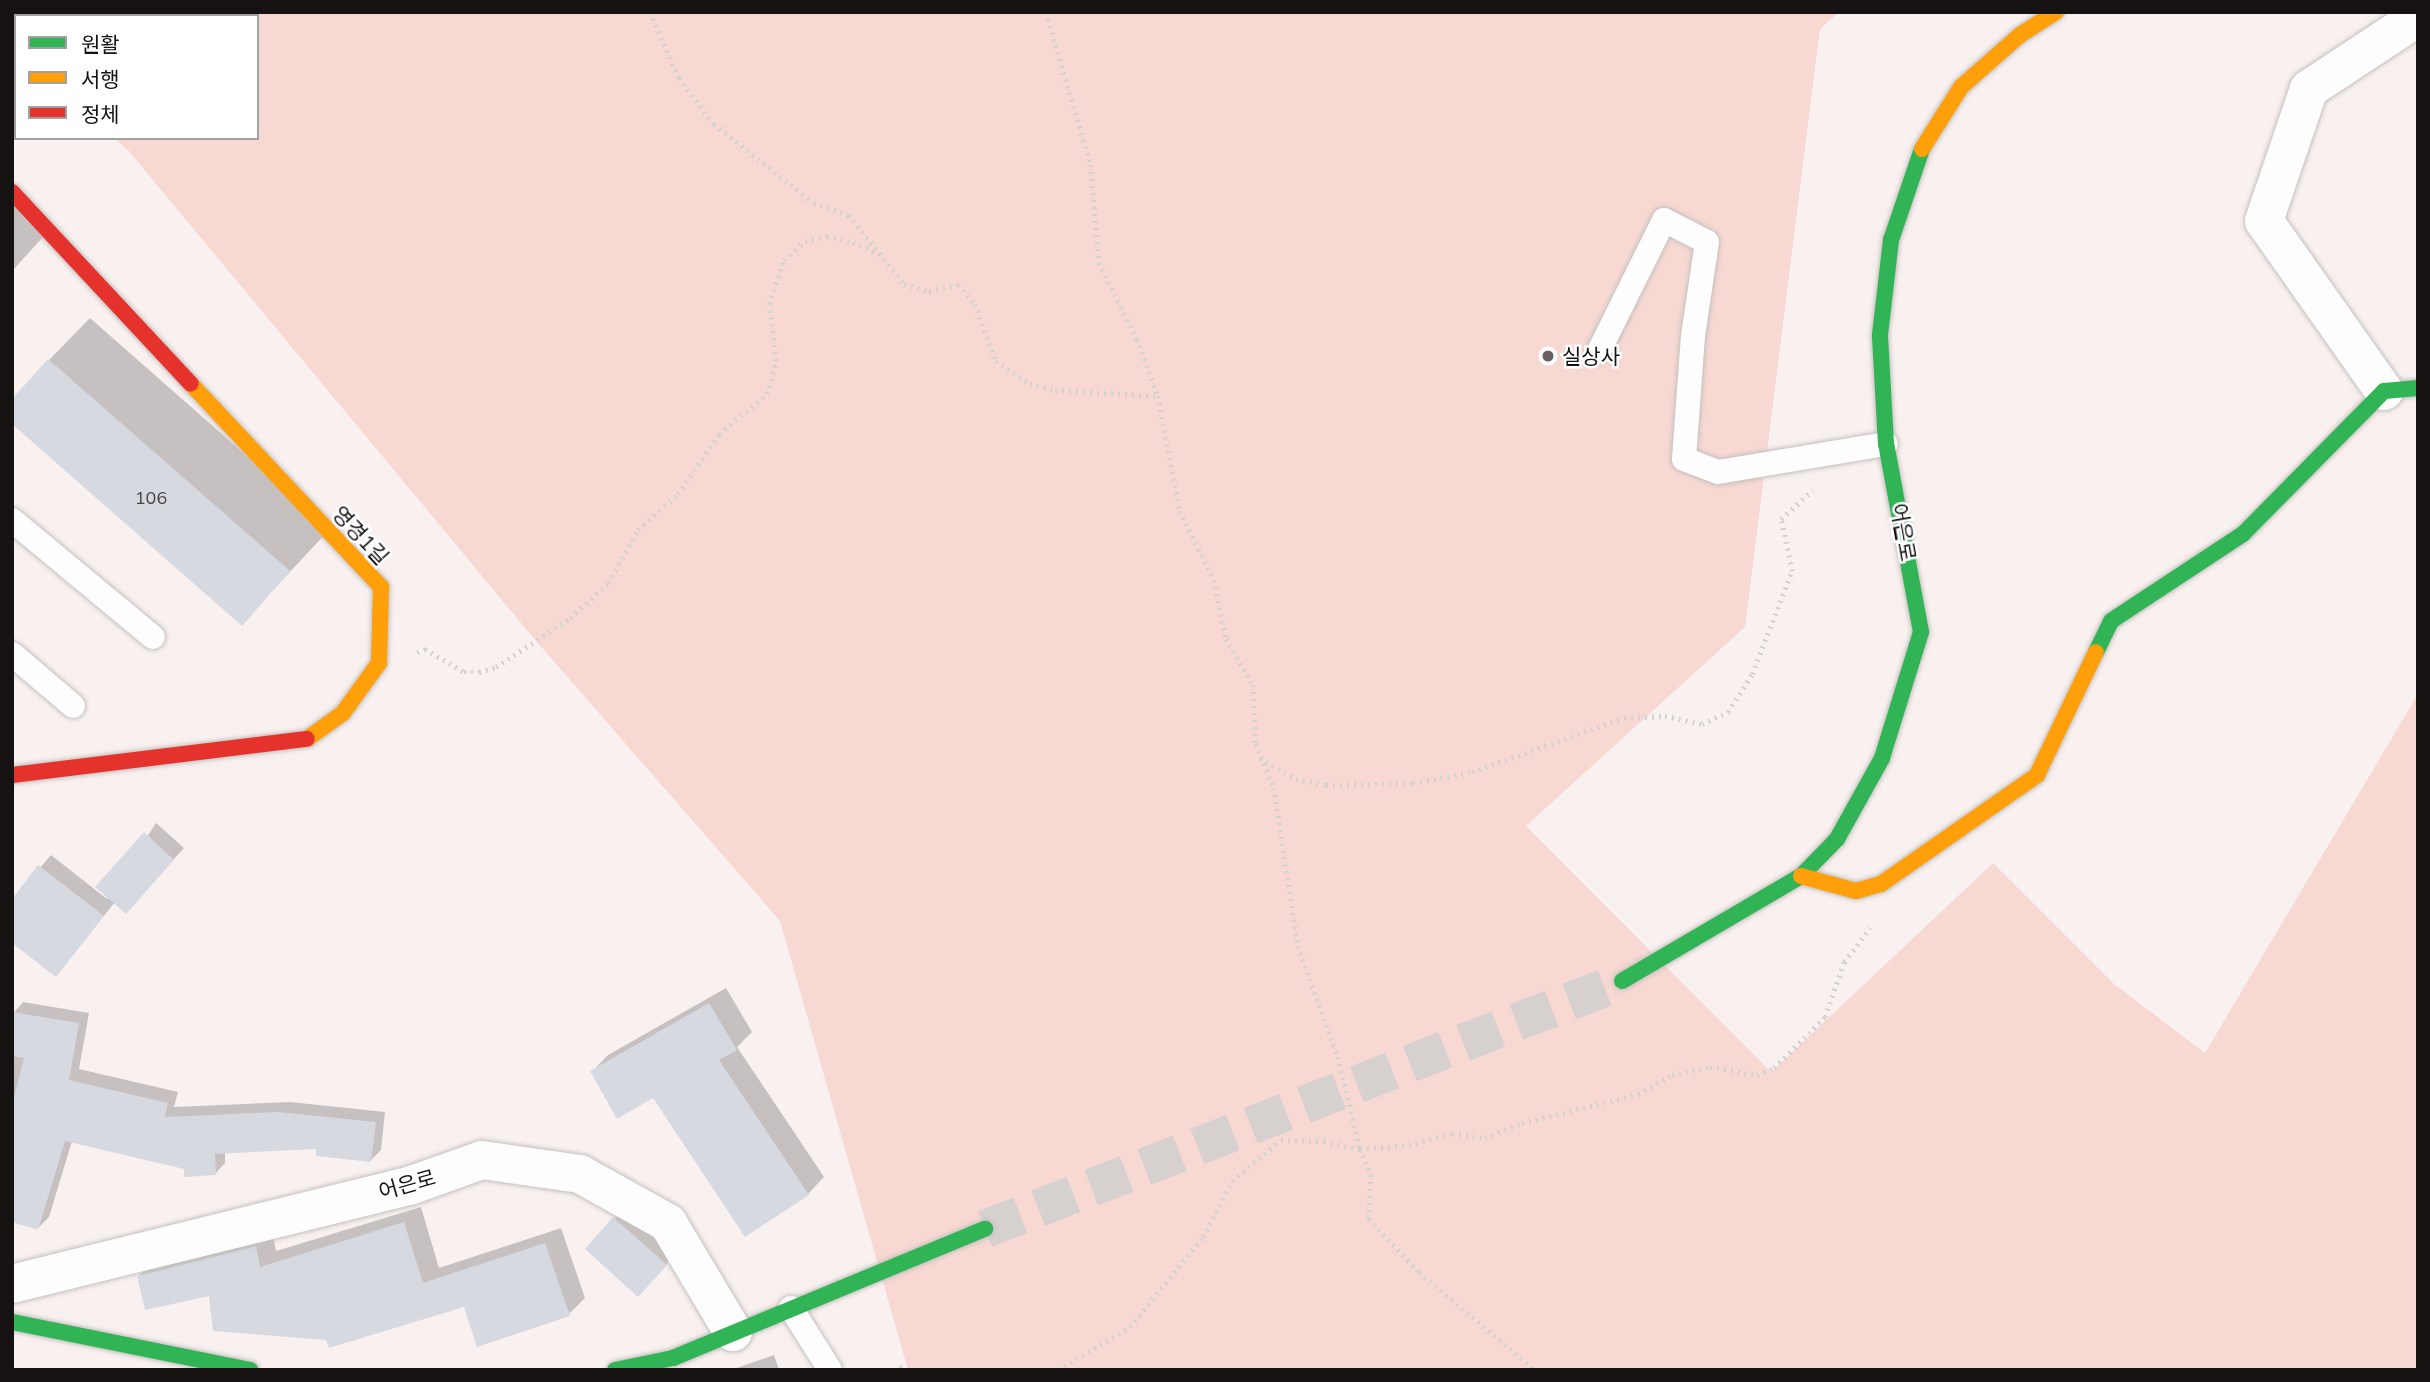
<!DOCTYPE html>
<html>
<head>
<meta charset="utf-8">
<style>
	body { margin:0 }
	#map { position:relative; width:2430px; height:1382px; overflow:hidden; background:#f8f1f0; font-family:Mulish,"Noto Sans KR",sans-serif }
	div>[style] { position:absolute }
	.green>* { inset:0; background:#f7d8d2 }
	.shadow>* { inset:0; background:#0003 }
	.building>* { inset:0; background:#d7d9e1 }
	.secondary-tunnel>* { height:38px; margin-top:-19px; transform-origin:0; background:repeating-linear-gradient(90deg,#d6d0cf 0 38px,transparent 0 57px) }
	.path>* { height:4.5px; margin-top:-2.25px; transform-origin:0; background:repeating-linear-gradient(90deg,#d4d2d1 0 2px,transparent 0 7px) }
	.roads { filter:drop-shadow(0 0 2px #c5c0be) drop-shadow(0 0 2px #c5c0be) }
	.lane>* { height:24px; margin:-12px; padding:0 12px; transform-origin:12px; border-radius:12px; background:#fefdfd }
	.street>* { height:38px; margin:-19px; padding:0 19px; transform-origin:19px; border-radius:19px; background:#fefdfd }
	.fast>* { height:16px; margin:-8px; padding:0 8px; transform-origin:8px; border-radius:8px; background:#30b455 }
	.slow>* { height:16px; margin:-8px; padding:0 8px; transform-origin:8px; border-radius:8px; background:#ff9f0a }
	.jam>* { height:16px; margin:-8px; padding:0 8px; transform-origin:8px; border-radius:8px; background:#e5322d }
	.dots>* { width:19px; height:19px; translate:-50% -50%; box-sizing:border-box; border:4px solid #fff; border-radius:50% }
	span { translate:-50% -50%; white-space:nowrap; text-align:center; line-height:1.15; -webkit-text-stroke:5px #fff; paint-order:stroke }
	.number-label { font-size:18px; color:#474446 }
	.number-label span { -webkit-text-stroke-width:0 }
	.poi-label { font-size:21px; color:#171212 }
	.left { translate:0 -50%; text-align:left }
	.street-label { font-size:21px; color:#171212 }
	.frame { position:absolute; inset:0; border:14px solid #171212; pointer-events:none }
	.legend { position:absolute; left:14px; top:14px; width:245px; height:126px; box-sizing:border-box; background:#fff; border:2px solid #a2a0a0; margin:0; padding:9px 12px; list-style:none; font-size:21px; color:#171212 }
	.legend li { display:flex; align-items:center; gap:14px; height:35px }
	.legend b { width:35px; border:2px solid #a2a0a0 }
</style>
</head>
<body>
<div id="map">
	<div class="green">
		<i style="clip-path:polygon(12px 12px,1839px 12px,1820px 29px,1745px 627px,1526px 826px,1771px 1072px,1993px 863px,2114px 984px,2205px 1053px,2418px 694px,2418px 1370px,908px 1370px,780px 921px,531px 635px,128px 150px,114px 138px,257px 138px,257px 16px,16px 16px,16px 60px)"></i>
	</div>
	<div class="shadow">
		<i style="clip-path:polygon(12px 188px,54px 225px,12px 271px)"></i>
		<i style="clip-path:polygon(90px 318px,330px 529px,242px 623px,49px 360px)"></i>
		<i style="clip-path:polygon(156px 823px,184px 848px,136px 901px,115px 902px,56px 975px,12px 901px,51px 855px,107px 899px)"></i>
		<i style="clip-path:polygon(726px 988px,752px 1032px,737px 1047px,824px 1177px,808px 1194px,653px 1096px,592px 1072px,608px 1055px)"></i>
		<i style="clip-path:polygon(23px 1002px,89px 1013px,79px 1069px,178px 1092px,174px 1107px,290px 1102px,385px 1112px,381px 1150px,371px 1160px,318px 1147px,225px 1152px,225px 1163px,215px 1174px,72px 1141px,49px 1217px,38px 1228px,12px 1220px,12px 1015px)"></i>
		<i style="clip-path:polygon(421px 1207px,439px 1268px,561px 1228px,585px 1298px,569px 1314px,465px 1305px,328px 1338px,211px 1294px,139px 1276px,155px 1260px,272px 1231px,276px 1251px)"></i>
		<i style="clip-path:polygon(625px 1208px,676px 1253px,649px 1284px,614px 1219px)"></i>
		<i style="clip-path:polygon(774px 1355px,779px 1370px,731px 1370px)"></i>
	</div>
	<div class="building">
		<i style="clip-path:polygon(48px 359px,290px 571px,242px 626px,12px 424px,12px 399px)"></i>
		<i style="clip-path:polygon(144px 832px,174px 860px,126px 914px,95px 887px)"></i>
		<i style="clip-path:polygon(38px 865px,104px 916px,56px 977px,12px 943px,12px 899px)"></i>
		<i style="clip-path:polygon(709px 1003px,737px 1050px,719px 1060px,809px 1195px,745px 1237px,653px 1098px,617px 1119px,590px 1071px)"></i>
		<i style="clip-path:polygon(12px 1012px,79px 1023px,69px 1080px,168px 1103px,165px 1117px,278px 1112px,376px 1122px,371px 1162px,316px 1156px,316px 1149px,215px 1154px,216px 1175px,184px 1177px,184px 1169px,65px 1141px,38px 1230px,12px 1222px,12px 1105px,24px 1058px,12px 1056px)"></i>
		<i style="clip-path:polygon(613px 1217px,667px 1265px,638px 1297px,585px 1249px)"></i>
		<i style="clip-path:polygon(404px 1222px,423px 1283px,545px 1243px,570px 1316px,477px 1347px,464px 1307px,329px 1348px,326px 1340px,213px 1331px,209px 1296px,145px 1310px,137px 1276px,256px 1246px,260px 1267px)"></i>
	</div>
	<div class="secondary-tunnel">
		<i style="left:985px;top:1229px;width:684px;rotate:-21.27deg"></i>
	</div>
	<div class="path">
		<i style="left:650px;top:12px;width:72px;rotate:66.3deg"></i>
		<i style="left:679px;top:78px;width:58px;rotate:52.7deg"></i>
		<i style="left:714px;top:124px;width:127px;rotate:38.3deg"></i>
		<i style="left:814px;top:203px;width:37px;rotate:19deg"></i>
		<i style="left:849px;top:215px;width:88px;rotate:51.4deg"></i>
		<i style="left:904px;top:284px;width:26px;rotate:16deg"></i>
		<i style="left:929px;top:291px;width:30px;rotate:-12deg"></i>
		<i style="left:958px;top:285px;width:25px;rotate:48deg"></i>
		<i style="left:975px;top:304px;width:61px;rotate:69.8deg"></i>
		<i style="left:996px;top:361px;width:41px;rotate:34.1deg"></i>
		<i style="left:1030px;top:384px;width:26px;rotate:13deg"></i>
		<i style="left:1055px;top:390px;width:103px;rotate:3.3deg"></i>
		<i style="left:1046px;top:12px;width:159px;rotate:73.6deg"></i>
		<i style="left:1091px;top:165px;width:98px;rotate:85.3deg"></i>
		<i style="left:1099px;top:263px;width:85px;rotate:63.4deg"></i>
		<i style="left:1137px;top:339px;width:61px;rotate:69.8deg"></i>
		<i style="left:1158px;top:396px;width:117px;rotate:79.2deg"></i>
		<i style="left:1180px;top:511px;width:77px;rotate:63.8deg"></i>
		<i style="left:1214px;top:580px;width:60px;rotate:78.5deg"></i>
		<i style="left:1226px;top:639px;width:53px;rotate:59.6deg"></i>
		<i style="left:1253px;top:685px;width:59px;rotate:87.1deg"></i>
		<i style="left:1256px;top:744px;width:48px;rotate:67.8deg"></i>
		<i style="left:1274px;top:788px;width:160px;rotate:81.4deg"></i>
		<i style="left:1298px;top:946px;width:118px;rotate:70.2deg"></i>
		<i style="left:1338px;top:1057px;width:95px;rotate:76.6deg"></i>
		<i style="left:1360px;top:1149px;width:28px;rotate:67deg"></i>
		<i style="left:1371px;top:1175px;width:44px;rotate:92.6deg"></i>
		<i style="left:1369px;top:1219px;width:73px;rotate:46.7deg"></i>
		<i style="left:1419px;top:1272px;width:152px;rotate:40.2deg"></i>
		<i style="left:417px;top:652px;width:9px;rotate:-21deg"></i>
		<i style="left:425px;top:649px;width:45px;rotate:30.5deg"></i>
		<i style="left:464px;top:672px;width:15px"></i>
		<i style="left:479px;top:672px;width:18px;rotate:-16deg"></i>
		<i style="left:496px;top:667px;width:89px;rotate:-33.5deg"></i>
		<i style="left:570px;top:618px;width:52px;rotate:-42.6deg"></i>
		<i style="left:608px;top:583px;width:61px;rotate:-60.5deg"></i>
		<i style="left:638px;top:530px;width:54px;rotate:-42deg"></i>
		<i style="left:678px;top:494px;width:73px;rotate:-55.7deg"></i>
		<i style="left:719px;top:434px;width:62px;rotate:-39.8deg"></i>
		<i style="left:767px;top:394px;width:34px;rotate:-75deg"></i>
		<i style="left:776px;top:361px;width:57px;rotate:-97deg"></i>
		<i style="left:769px;top:304px;width:46px;rotate:-71.2deg"></i>
		<i style="left:784px;top:260px;width:28px;rotate:-42deg"></i>
		<i style="left:805px;top:241px;width:23px;rotate:-13deg"></i>
		<i style="left:827px;top:236px;width:27px;rotate:13deg"></i>
		<i style="left:853px;top:242px;width:31px;rotate:25deg"></i>
		<i style="left:1260px;top:758px;width:42px;rotate:30.3deg"></i>
		<i style="left:1296px;top:779px;width:31px;rotate:11deg"></i>
		<i style="left:1326px;top:785px;width:87px;rotate:-1.3deg"></i>
		<i style="left:1413px;top:783px;width:60px;rotate:-10.6deg"></i>
		<i style="left:1472px;top:772px;width:161px;rotate:-19.6deg"></i>
		<i style="left:1624px;top:718px;width:41px;rotate:-2.8deg"></i>
		<i style="left:1665px;top:716px;width:38px;rotate:12deg"></i>
		<i style="left:1702px;top:724px;width:29px;rotate:-25deg"></i>
		<i style="left:1728px;top:712px;width:45px;rotate:-57.7deg"></i>
		<i style="left:1752px;top:674px;width:110px;rotate:-68.8deg"></i>
		<i style="left:1792px;top:571px;width:53px;rotate:-101.9deg"></i>
		<i style="left:1781px;top:519px;width:43px;rotate:-42.2deg"></i>
		<i style="left:900px;top:1366px;width:6px;rotate:39deg"></i>
		<i style="left:1058px;top:1370px;width:84px;rotate:-30.8deg"></i>
		<i style="left:1130px;top:1327px;width:116px;rotate:-51deg"></i>
		<i style="left:1203px;top:1237px;width:63px;rotate:-62.6deg"></i>
		<i style="left:1232px;top:1181px;width:64px;rotate:-39.9deg"></i>
		<i style="left:1281px;top:1140px;width:43px;rotate:1.3deg"></i>
		<i style="left:1324px;top:1141px;width:37px;rotate:13deg"></i>
		<i style="left:1360px;top:1149px;width:49px;rotate:-4.7deg"></i>
		<i style="left:1409px;top:1145px;width:45px;rotate:-15.6deg"></i>
		<i style="left:1452px;top:1133px;width:33px;rotate:9deg"></i>
		<i style="left:1485px;top:1138px;width:40px;rotate:-22deg"></i>
		<i style="left:1522px;top:1123px;width:120px;rotate:-14deg"></i>
		<i style="left:1638px;top:1094px;width:39px;rotate:-29deg"></i>
		<i style="left:1672px;top:1075px;width:39px;rotate:-12deg"></i>
		<i style="left:1710px;top:1067px;width:48px;rotate:9.7deg"></i>
		<i style="left:1757px;top:1075px;width:18px;rotate:-22deg"></i>
		<i style="left:1774px;top:1068px;width:72px;rotate:-45deg"></i>
		<i style="left:1825px;top:1017px;width:58px;rotate:-70.9deg"></i>
		<i style="left:1844px;top:962px;width:43px;rotate:-52.6deg"></i>
	</div>
	<div class="roads">
		<div class="lane">
			<i style="left:1599px;top:351px;width:146px;rotate:-63.6deg"></i>
			<i style="left:1664px;top:220px;width:48px;rotate:27.1deg"></i>
			<i style="left:1707px;top:242px;width:95px;rotate:98.5deg"></i>
			<i style="left:1693px;top:336px;width:123px;rotate:94.2deg"></i>
			<i style="left:1684px;top:459px;width:36px;rotate:21deg"></i>
			<i style="left:1718px;top:472px;width:170px;rotate:-9.5deg"></i>
			<i style="left:12px;top:520px;width:183px;rotate:39.7deg"></i>
			<i style="left:12px;top:654px;width:80px;rotate:40.4deg"></i>
			<i style="left:791px;top:1308px;width:73px;rotate:57.8deg"></i>
		</div>
		<div class="street">
			<i style="left:2384px;top:391px;width:208px;rotate:-125.2deg"></i>
			<i style="left:2264px;top:221px;width:139px;rotate:-71.2deg"></i>
			<i style="left:2309px;top:89px;width:131px;rotate:-33.4deg"></i>
			<i style="left:12px;top:1284px;width:409px;rotate:-13.9deg"></i>
			<i style="left:409px;top:1186px;width:77px;rotate:-19.6deg"></i>
			<i style="left:482px;top:1160px;width:99px;rotate:8.1deg"></i>
			<i style="left:580px;top:1174px;width:101px;rotate:29.1deg"></i>
			<i style="left:668px;top:1223px;width:127px;rotate:59.2deg"></i>
		</div>
		<div class="fast">
			<i style="left:2096px;top:652px;width:34px;rotate:-64deg"></i>
			<i style="left:2111px;top:621px;width:158px;rotate:-33.4deg"></i>
			<i style="left:2243px;top:534px;width:201px;rotate:-45.4deg"></i>
			<i style="left:2384px;top:391px;width:34px;rotate:-5deg"></i>
			<i style="left:1622px;top:981px;width:208px;rotate:-30.4deg"></i>
			<i style="left:1801px;top:876px;width:52px;rotate:-45.8deg"></i>
			<i style="left:1837px;top:839px;width:93px;rotate:-60.9deg"></i>
			<i style="left:1882px;top:758px;width:132px;rotate:-72.8deg"></i>
			<i style="left:1921px;top:632px;width:191px;rotate:-100.5deg"></i>
			<i style="left:1886px;top:444px;width:109px;rotate:-93.2deg"></i>
			<i style="left:1880px;top:335px;width:96px;rotate:-83.4deg"></i>
			<i style="left:1891px;top:240px;width:96px;rotate:-71.2deg"></i>
			<i style="left:12px;top:1322px;width:243px;rotate:11.4deg"></i>
			<i style="left:615px;top:1370px;width:59px;rotate:-11.7deg"></i>
			<i style="left:673px;top:1358px;width:338px;rotate:-22.5deg"></i>
		</div>
		<div class="slow">
			<i style="left:1922px;top:149px;width:73px;rotate:-57.8deg"></i>
			<i style="left:1961px;top:87px;width:79px;rotate:-41.4deg"></i>
			<i style="left:2020px;top:35px;width:43px;rotate:-32.6deg"></i>
			<i style="left:191px;top:384px;width:278px;rotate:46.9deg"></i>
			<i style="left:381px;top:587px;width:76px;rotate:91.5deg"></i>
			<i style="left:379px;top:663px;width:62px;rotate:125.8deg"></i>
			<i style="left:343px;top:713px;width:44px;rotate:144.2deg"></i>
			<i style="left:1801px;top:876px;width:57px;rotate:15.3deg"></i>
			<i style="left:1856px;top:891px;width:26px;rotate:-16deg"></i>
			<i style="left:1881px;top:884px;width:190px;rotate:-34.9deg"></i>
			<i style="left:2037px;top:775px;width:136px;rotate:-64.4deg"></i>
		</div>
		<div class="jam">
			<i style="left:12px;top:192px;width:262px;rotate:47deg"></i>
			<i style="left:12px;top:775px;width:297px;rotate:-7deg"></i>
		</div>
	</div>
	<div class="dots">
		<i style="left:1548px;top:356px;background:#666060"></i>
	</div>
	<div class="number-label">
		<span style="left:151px;top:498px">106</span>
	</div>
	<div class="poi-label">
		<span class="left" style="left:1562px;top:356px">실상사</span>
	</div>
	<div class="street-label">
		<span style="left:1904px;top:532px;rotate:80deg">어은로</span>
		<span style="left:361px;top:535px;rotate:47deg">영경1길</span>
		<span style="left:407px;top:1184px;rotate:-16deg">어은로</span>
	</div>
	<div class="frame"></div>
	<ul class="legend">
	<li><b style="height:9px;background:#30b455"></b>원활</li>
	<li><b style="height:9px;background:#ff9f0a"></b>서행</li>
	<li><b style="height:9px;background:#e5322d"></b>정체</li>
	</ul>
</div>
</body>
</html>
